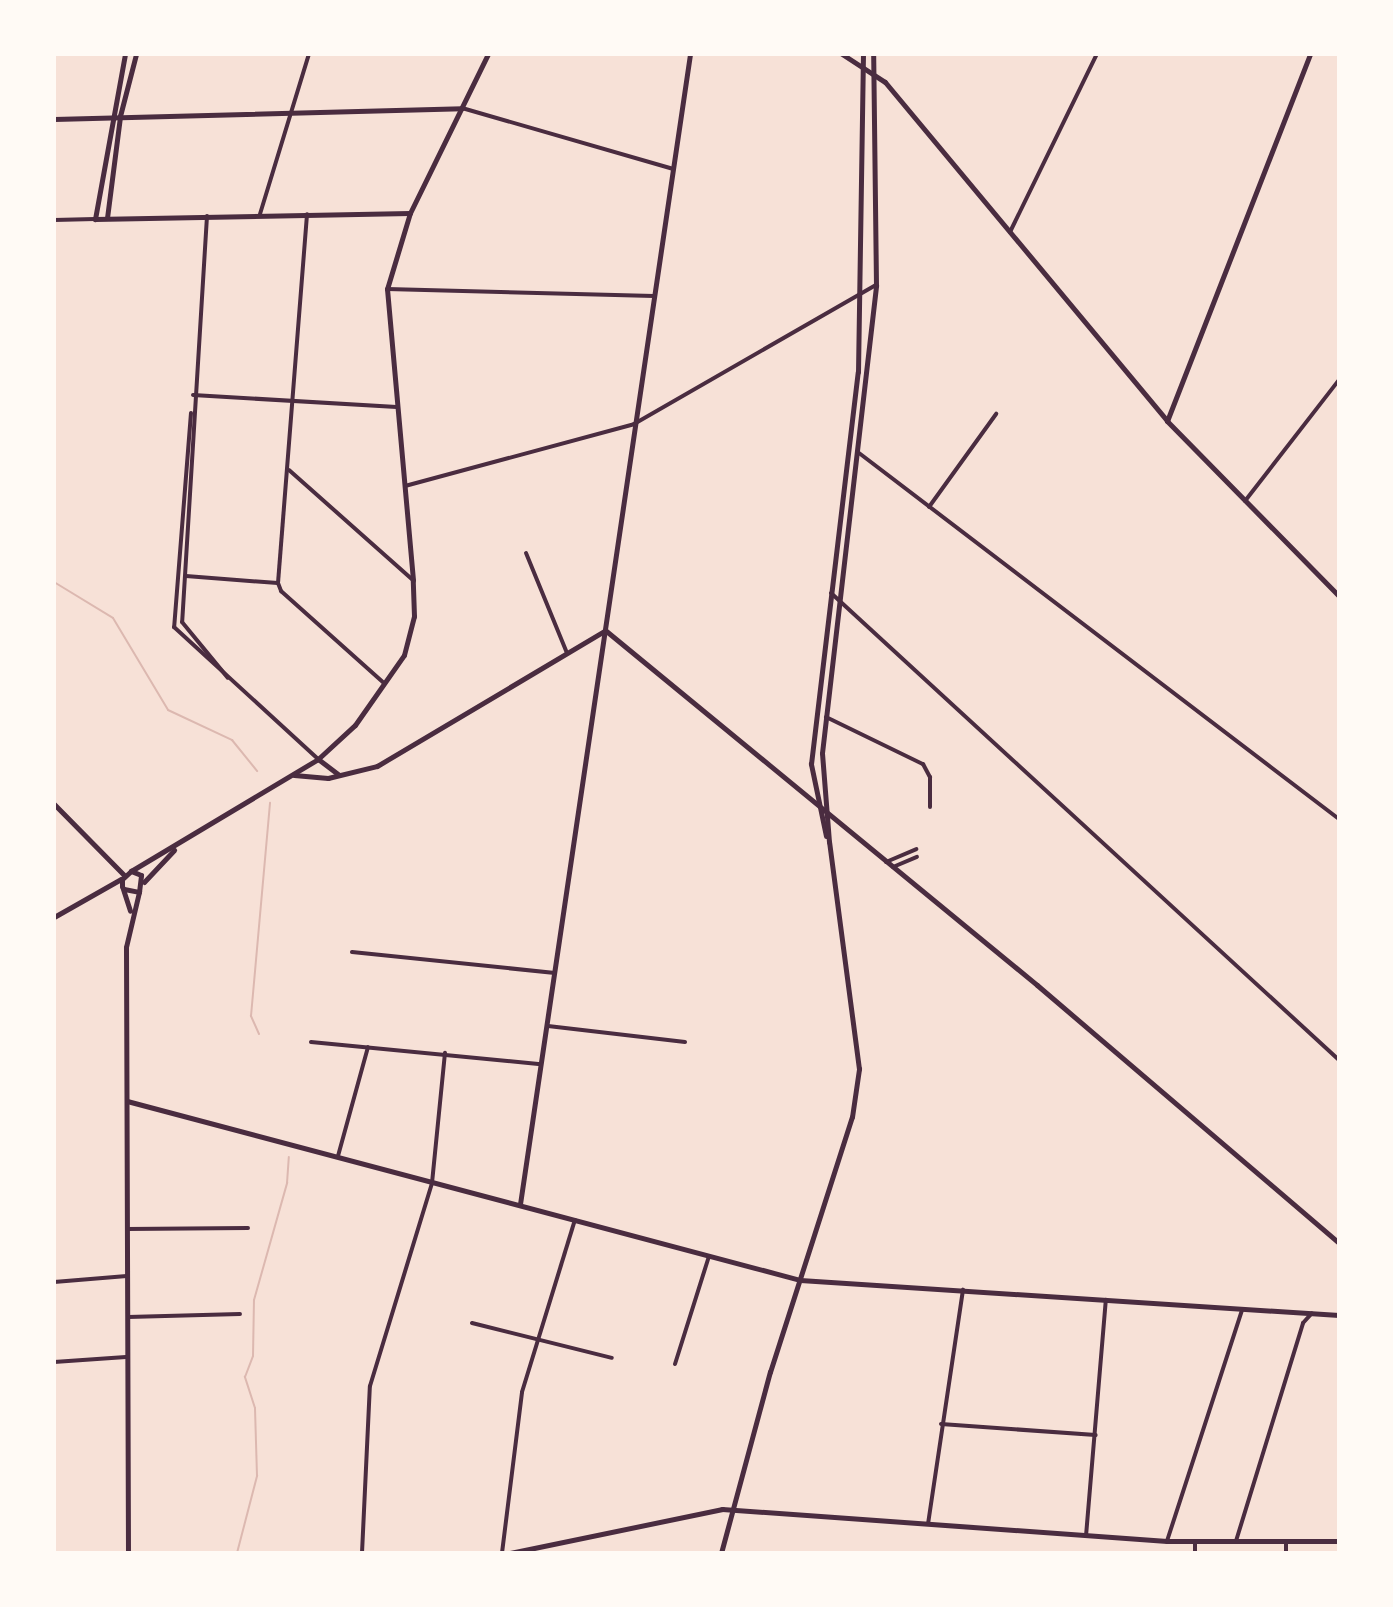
<!DOCTYPE html>
<html>
<head>
<meta charset="utf-8">
<style>
	body { margin:0 }
	#map { position:relative; width:1393px; height:1607px; overflow:hidden; background:#f7e1d7; font-family:Spectral,serif }
	div>[style] { position:absolute }
	.stream>* { height:2px; margin:-1px; padding:0 1px; transform-origin:1px; border-radius:1px; background:#dcb8b0 }
	.minor>* { height:4px; margin:-2px; padding:0 2px; transform-origin:2px; border-radius:2px; background:#4a2c40 }
	.tertiary>* { height:5px; margin:-2.5px; padding:0 2.5px; transform-origin:2.5px; border-radius:2.5px; background:#4a2c40 }
	.secondary>* { height:5px; margin:-2.5px; padding:0 2.5px; transform-origin:2.5px; border-radius:2.5px; background:#4a2c40 }
	span { translate:-50% -50%; white-space:nowrap; text-align:center; line-height:1.15; -webkit-text-stroke:6px #fffaf5; paint-order:stroke }
	.frame { position:absolute; inset:0; border:56px solid #fffaf5; pointer-events:none }
</style>
</head>
<body>
<div id="map">
	<div class="stream">
		<i style="left:54px;top:582px;width:69px;rotate:31.4deg"></i>
		<i style="left:113px;top:618px;width:107px;rotate:59.1deg"></i>
		<i style="left:168px;top:710px;width:71px;rotate:25.1deg"></i>
		<i style="left:232px;top:740px;width:40px;rotate:51deg"></i>
		<i style="left:259px;top:1034px;width:20px;rotate:-114deg"></i>
		<i style="left:251px;top:1016px;width:214px;rotate:-84.9deg"></i>
		<i style="left:237px;top:1553px;width:80px;rotate:-75.4deg"></i>
		<i style="left:257px;top:1476px;width:68px;rotate:-91.7deg"></i>
		<i style="left:255px;top:1408px;width:33px;rotate:-108deg"></i>
		<i style="left:245px;top:1377px;width:22px;rotate:-69deg"></i>
		<i style="left:253px;top:1356px;width:56px;rotate:-89deg"></i>
		<i style="left:254px;top:1300px;width:122px;rotate:-74.2deg"></i>
		<i style="left:287px;top:1183px;width:26px;rotate:-86deg"></i>
	</div>
	<div class="minor">
		<i style="left:462px;top:108px;width:220px;rotate:16.1deg"></i>
		<i style="left:260px;top:214px;width:167px;rotate:-73deg"></i>
		<i style="left:207px;top:216px;width:407px;rotate:93.5deg"></i>
		<i style="left:182px;top:622px;width:72px;rotate:50.6deg"></i>
		<i style="left:54px;top:220px;width:41px;rotate:-1.4deg"></i>
		<i style="left:1010px;top:232px;width:198px;rotate:-64deg"></i>
		<i style="left:387px;top:289px;width:267px;rotate:1.5deg"></i>
		<i style="left:193px;top:395px;width:204px;rotate:3.4deg"></i>
		<i style="left:191px;top:413px;width:215px;rotate:94.5deg"></i>
		<i style="left:174px;top:627px;width:195px;rotate:42.5deg"></i>
		<i style="left:859px;top:453px;width:604px;rotate:37.33deg"></i>
		<i style="left:289px;top:470px;width:166px;rotate:41.6deg"></i>
		<i style="left:405px;top:486px;width:237px;rotate:-15.1deg"></i>
		<i style="left:634px;top:424px;width:279px;rotate:-29.9deg"></i>
		<i style="left:1245px;top:501px;width:153px;rotate:-52.2deg"></i>
		<i style="left:929px;top:507px;width:115px;rotate:-54.2deg"></i>
		<i style="left:526px;top:553px;width:108px;rotate:67.7deg"></i>
		<i style="left:186px;top:576px;width:92px;rotate:4.4deg"></i>
		<i style="left:278px;top:583px;width:9px;rotate:69deg"></i>
		<i style="left:281px;top:591px;width:138px;rotate:41.8deg"></i>
		<i style="left:278px;top:583px;width:370px;rotate:-85.5deg"></i>
		<i style="left:831px;top:593px;width:690px;rotate:42.59deg"></i>
		<i style="left:826px;top:717px;width:108px;rotate:25.9deg"></i>
		<i style="left:923px;top:764px;width:15px;rotate:62deg"></i>
		<i style="left:930px;top:777px;width:30px;rotate:90deg"></i>
		<i style="left:886px;top:862px;width:33px;rotate:-23deg"></i>
		<i style="left:893px;top:867px;width:26px;rotate:-23deg"></i>
		<i style="left:352px;top:952px;width:204px;rotate:5.9deg"></i>
		<i style="left:548px;top:1026px;width:138px;rotate:6.7deg"></i>
		<i style="left:311px;top:1042px;width:231px;rotate:5.5deg"></i>
		<i style="left:338px;top:1156px;width:113px;rotate:-74.6deg"></i>
		<i style="left:127px;top:1229px;width:121px;rotate:-0.5deg"></i>
		<i style="left:54px;top:1282px;width:73px;rotate:-4.7deg"></i>
		<i style="left:128px;top:1317px;width:112px;rotate:-1.5deg"></i>
		<i style="left:472px;top:1323px;width:144px;rotate:14deg"></i>
		<i style="left:54px;top:1362px;width:72px;rotate:-4deg"></i>
		<i style="left:675px;top:1364px;width:113px;rotate:-72.5deg"></i>
		<i style="left:941px;top:1424px;width:155px;rotate:4.1deg"></i>
		<i style="left:928px;top:1524px;width:237px;rotate:-81.5deg"></i>
		<i style="left:1086px;top:1536px;width:237px;rotate:-85.2deg"></i>
		<i style="left:1167px;top:1541px;width:243px;rotate:-72deg"></i>
		<i style="left:1236px;top:1541px;width:228px;rotate:-72.9deg"></i>
		<i style="left:1303px;top:1323px;width:13px;rotate:-48deg"></i>
		<i style="left:1286px;top:1542px;width:11px;rotate:90deg"></i>
		<i style="left:362px;top:1553px;width:167px;rotate:-87.3deg"></i>
		<i style="left:370px;top:1386px;width:212px;rotate:-73deg"></i>
		<i style="left:432px;top:1183px;width:131px;rotate:-84.3deg"></i>
		<i style="left:502px;top:1553px;width:162px;rotate:-82.9deg"></i>
		<i style="left:522px;top:1392px;width:180px;rotate:-72.9deg"></i>
		<i style="left:1195px;top:1553px;width:11px;rotate:-90deg"></i>
	</div>
	<div class="tertiary">
		<i style="left:125px;top:54px;width:168px;rotate:100.3deg"></i>
		<i style="left:95px;top:219px;width:315px;rotate:-1.1deg"></i>
		<i style="left:54px;top:119px;width:408px;rotate:-1.5deg"></i>
		<i style="left:107px;top:218px;width:103px;rotate:-82.7deg"></i>
		<i style="left:120px;top:116px;width:64px;rotate:-75.5deg"></i>
		<i style="left:1167px;top:421px;width:394px;rotate:-68.7deg"></i>
		<i style="left:605px;top:630px;width:559px;rotate:39.41deg"></i>
		<i style="left:1037px;top:985px;width:397px;rotate:40.5deg"></i>
		<i style="left:318px;top:759px;width:26px;rotate:37deg"></i>
		<i style="left:294px;top:775px;width:34px;rotate:5deg"></i>
		<i style="left:328px;top:778px;width:50px;rotate:-13.8deg"></i>
		<i style="left:377px;top:766px;width:264px;rotate:-30.7deg"></i>
		<i style="left:54px;top:804px;width:100px;rotate:45.4deg"></i>
		<i style="left:127px;top:1101px;width:696px;rotate:14.89deg"></i>
		<i style="left:800px;top:1280px;width:540px;rotate:3.72deg"></i>
		<i style="left:520px;top:1204px;width:1162px;rotate:-81.59deg"></i>
		<i style="left:510px;top:1553px;width:217px;rotate:-11.7deg"></i>
		<i style="left:722px;top:1509px;width:446px;rotate:4.1deg"></i>
		<i style="left:1167px;top:1541px;width:172px"></i>
	</div>
	<div class="secondary">
		<i style="left:842px;top:54px;width:51px;rotate:33.1deg"></i>
		<i style="left:885px;top:82px;width:441px;rotate:50.2deg"></i>
		<i style="left:1167px;top:421px;width:245px;rotate:45.5deg"></i>
		<i style="left:826px;top:836px;width:74px;rotate:-101.8deg"></i>
		<i style="left:811px;top:764px;width:395px;rotate:-83.2deg"></i>
		<i style="left:858px;top:372px;width:318px;rotate:-89.1deg"></i>
		<i style="left:131px;top:871px;width:218px;rotate:-30.9deg"></i>
		<i style="left:318px;top:759px;width:50px;rotate:-42.6deg"></i>
		<i style="left:355px;top:725px;width:85px;rotate:-55deg"></i>
		<i style="left:404px;top:655px;width:40px;rotate:-75.6deg"></i>
		<i style="left:414px;top:616px;width:36px;rotate:-92deg"></i>
		<i style="left:413px;top:580px;width:292px;rotate:-95.1deg"></i>
		<i style="left:387px;top:289px;width:79px;rotate:-73.2deg"></i>
		<i style="left:410px;top:213px;width:177px;rotate:-63.9deg"></i>
		<i style="left:144px;top:882px;width:44px;rotate:-46.8deg"></i>
		<i style="left:124px;top:889px;width:15px;rotate:11deg"></i>
		<i style="left:139px;top:892px;width:17px;rotate:-83deg"></i>
		<i style="left:141px;top:875px;width:11px;rotate:-158deg"></i>
		<i style="left:131px;top:871px;width:12px;rotate:138deg"></i>
		<i style="left:122px;top:879px;width:7px;rotate:90deg"></i>
		<i style="left:122px;top:886px;width:26px;rotate:72deg"></i>
		<i style="left:54px;top:917px;width:77px;rotate:-29.6deg"></i>
		<i style="left:128px;top:1553px;width:606px;rotate:-90.19deg"></i>
		<i style="left:126px;top:947px;width:57px;rotate:-76.7deg"></i>
		<i style="left:721px;top:1553px;width:188px;rotate:-74.9deg"></i>
		<i style="left:770px;top:1372px;width:268px;rotate:-72.2deg"></i>
		<i style="left:852px;top:1117px;width:49px;rotate:-81.7deg"></i>
		<i style="left:859px;top:1069px;width:229px;rotate:-97.5deg"></i>
		<i style="left:829px;top:842px;width:89px;rotate:-94.5deg"></i>
		<i style="left:822px;top:753px;width:471px;rotate:-83.4deg"></i>
		<i style="left:876px;top:285px;width:231px;rotate:-90.7deg"></i>
	</div>
	<div class="frame"></div>
</div>
</body>
</html>
